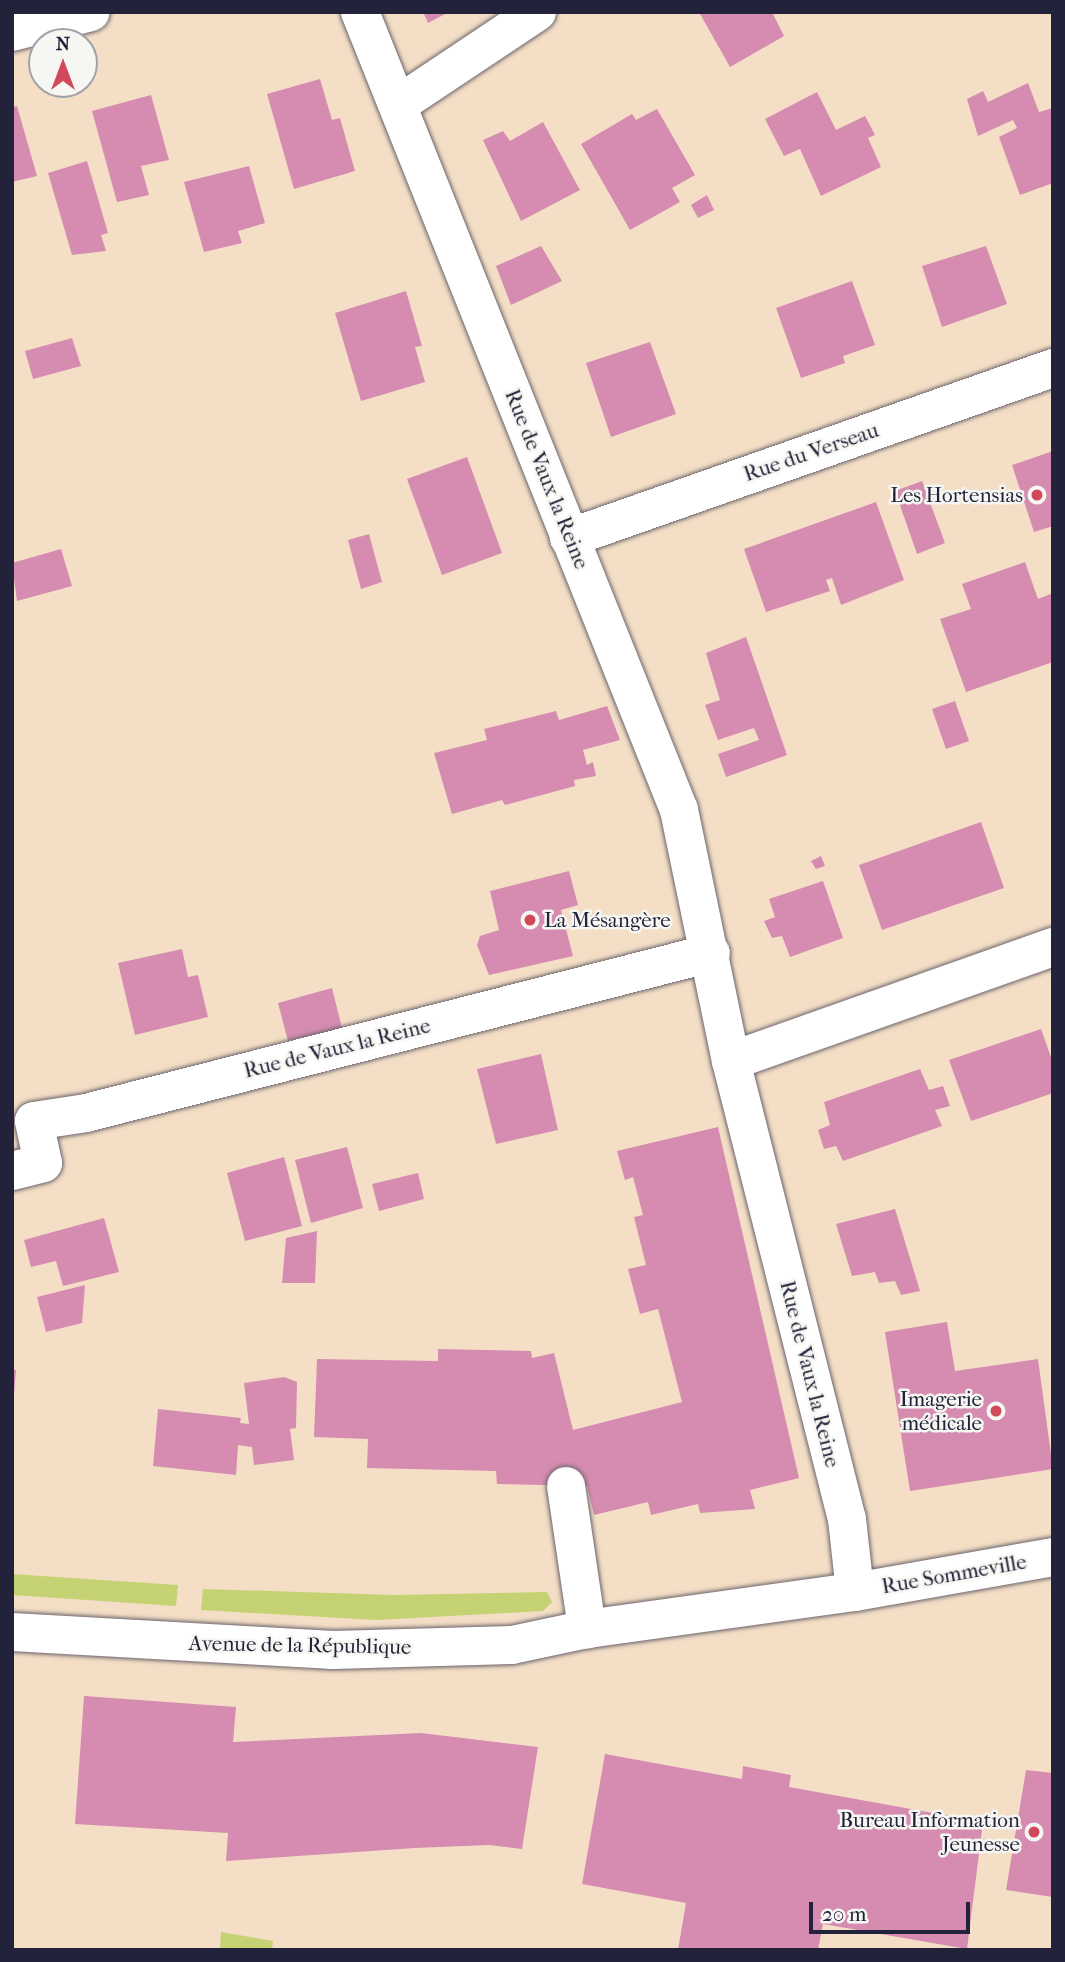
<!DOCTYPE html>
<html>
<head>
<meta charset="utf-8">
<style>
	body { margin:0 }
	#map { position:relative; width:1065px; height:1962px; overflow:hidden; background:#f4dfc6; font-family:"IM FELL French Canon",serif }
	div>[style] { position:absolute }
	.green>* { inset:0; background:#c5d274 }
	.building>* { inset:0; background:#d58cb0 }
	.roads { filter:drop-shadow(0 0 2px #6c646c) drop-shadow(0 0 2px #6c646c) }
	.street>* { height:38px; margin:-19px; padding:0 19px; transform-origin:19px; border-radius:19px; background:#fff }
	.dots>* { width:19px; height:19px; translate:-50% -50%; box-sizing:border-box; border:4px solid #f6f6f2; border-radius:50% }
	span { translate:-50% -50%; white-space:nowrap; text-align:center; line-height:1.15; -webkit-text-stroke:5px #f6f6f2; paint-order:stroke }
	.street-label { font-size:21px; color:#22223b }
	.poi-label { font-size:21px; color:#22223b }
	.right { translate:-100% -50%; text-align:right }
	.left { translate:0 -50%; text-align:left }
	.frame { position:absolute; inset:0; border:14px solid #22223b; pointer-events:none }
	.north { position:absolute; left:28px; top:28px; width:70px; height:70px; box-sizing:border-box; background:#f6f6f2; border:2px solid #a1a1a9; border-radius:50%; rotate:0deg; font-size:19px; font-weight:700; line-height:28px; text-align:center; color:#22223b }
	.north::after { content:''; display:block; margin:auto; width:24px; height:32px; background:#d1495b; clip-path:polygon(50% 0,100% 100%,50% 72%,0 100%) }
	.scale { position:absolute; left:809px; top:1902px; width:161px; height:32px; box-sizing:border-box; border:4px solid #22223b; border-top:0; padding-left:9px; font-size:21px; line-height:24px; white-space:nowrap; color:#22223b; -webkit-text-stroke:5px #f6f6f2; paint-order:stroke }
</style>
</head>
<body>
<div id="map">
	<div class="green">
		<i style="clip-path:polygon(12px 1574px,178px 1585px,176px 1606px,12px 1595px)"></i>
		<i style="clip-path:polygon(203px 1589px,394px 1595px,547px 1592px,552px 1602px,543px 1611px,377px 1620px,201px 1610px)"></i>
		<i style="clip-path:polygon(221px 1932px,273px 1941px,272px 1950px,220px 1950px)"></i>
	</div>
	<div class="building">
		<i style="clip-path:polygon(423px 12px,449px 12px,428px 23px)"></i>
		<i style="clip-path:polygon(699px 12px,772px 12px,784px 36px,730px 67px)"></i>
		<i style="clip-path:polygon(320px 79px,332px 120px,340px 118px,355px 171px,294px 189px,267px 94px)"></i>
		<i style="clip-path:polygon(1028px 83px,1039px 112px,1053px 108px,1053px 183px,1020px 195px,999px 137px,1017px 128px,1013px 120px,978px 136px,967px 99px,983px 91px,988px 102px)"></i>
		<i style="clip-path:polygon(817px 92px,836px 130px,865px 116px,875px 135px,868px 138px,881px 167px,821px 196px,800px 149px,784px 156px,765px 119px)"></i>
		<i style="clip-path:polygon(151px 95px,169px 160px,141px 166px,149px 195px,117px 202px,92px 111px)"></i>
		<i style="clip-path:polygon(17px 106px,37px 176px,12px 182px,12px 107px)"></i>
		<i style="clip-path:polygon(657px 109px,695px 175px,672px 188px,680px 202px,630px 230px,581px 144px,632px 114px,636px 120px)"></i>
		<i style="clip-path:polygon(543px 122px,580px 190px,521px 221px,483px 140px,503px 131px,510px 141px)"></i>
		<i style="clip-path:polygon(87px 161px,108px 233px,101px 235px,106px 251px,72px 255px,48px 173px)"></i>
		<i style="clip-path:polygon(249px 166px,265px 223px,238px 231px,242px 243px,204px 252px,184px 182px)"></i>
		<i style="clip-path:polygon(707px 195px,714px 210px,698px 218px,691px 205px)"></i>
		<i style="clip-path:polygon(541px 246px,562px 281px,511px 305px,496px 266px)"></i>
		<i style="clip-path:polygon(986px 246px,1007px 304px,942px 327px,922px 266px)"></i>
		<i style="clip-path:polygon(852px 281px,875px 345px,843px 356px,845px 363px,801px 378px,776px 308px)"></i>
		<i style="clip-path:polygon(406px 291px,422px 346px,415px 347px,425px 382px,361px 401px,335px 313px)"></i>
		<i style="clip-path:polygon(72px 338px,81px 366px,33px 379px,25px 351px)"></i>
		<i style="clip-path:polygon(650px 342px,676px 414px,611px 437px,586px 363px)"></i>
		<i style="clip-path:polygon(1053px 451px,1053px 526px,1034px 532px,1012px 465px)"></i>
		<i style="clip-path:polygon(467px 457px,502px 553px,442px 575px,407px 479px)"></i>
		<i style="clip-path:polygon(922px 481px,945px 543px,917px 554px,895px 491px)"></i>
		<i style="clip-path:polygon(876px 502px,904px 580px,841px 605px,832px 578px,826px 580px,830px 591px,766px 612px,744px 549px)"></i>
		<i style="clip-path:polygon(369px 534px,382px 582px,361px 589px,348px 540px)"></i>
		<i style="clip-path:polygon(61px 549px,72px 586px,17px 601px,12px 563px)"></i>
		<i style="clip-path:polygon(1025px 562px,1038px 599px,1053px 593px,1053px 662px,966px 692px,940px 619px,971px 609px,962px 584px)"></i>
		<i style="clip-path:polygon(746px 637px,787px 755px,726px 777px,718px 754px,759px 740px,754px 728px,718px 740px,705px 705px,720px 700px,706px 653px)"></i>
		<i style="clip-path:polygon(955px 701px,969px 741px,946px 749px,932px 709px)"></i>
		<i style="clip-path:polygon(607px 706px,620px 740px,583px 750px,587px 765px,593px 762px,596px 776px,574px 780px,575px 786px,505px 805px,502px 800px,452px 814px,434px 753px,487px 740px,484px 729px,556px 711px,559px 720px)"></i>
		<i style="clip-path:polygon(981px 822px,1004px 888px,882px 930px,859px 865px)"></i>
		<i style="clip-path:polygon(821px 856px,825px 866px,816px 869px,811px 861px)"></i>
		<i style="clip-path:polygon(569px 871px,578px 905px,561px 910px,573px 956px,489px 975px,477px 945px,480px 936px,499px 930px,490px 891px)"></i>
		<i style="clip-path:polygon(823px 881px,843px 938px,790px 957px,782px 936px,772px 938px,764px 921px,775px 917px,769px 899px)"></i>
		<i style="clip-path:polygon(182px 949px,188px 977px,198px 975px,208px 1017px,135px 1035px,118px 963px)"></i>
		<i style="clip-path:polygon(332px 988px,342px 1028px,288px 1041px,278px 1003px)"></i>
		<i style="clip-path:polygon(1041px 1029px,1053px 1063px,1053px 1093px,971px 1121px,949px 1060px)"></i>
		<i style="clip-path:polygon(541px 1054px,558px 1130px,496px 1144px,477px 1069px)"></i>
		<i style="clip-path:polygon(920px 1069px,929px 1090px,943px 1086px,950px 1106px,935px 1110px,942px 1126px,843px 1161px,836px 1146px,824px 1149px,818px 1130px,830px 1125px,824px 1102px)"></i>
		<i style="clip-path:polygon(718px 1127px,799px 1478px,750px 1490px,755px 1509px,700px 1513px,698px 1504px,651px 1515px,648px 1502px,594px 1515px,587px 1486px,497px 1484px,496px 1471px,367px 1468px,368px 1439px,314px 1437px,317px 1359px,438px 1361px,438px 1349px,531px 1351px,532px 1358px,554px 1353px,573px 1430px,682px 1402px,658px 1309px,640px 1314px,628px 1269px,646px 1265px,634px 1217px,643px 1215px,633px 1177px,625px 1180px,617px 1151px)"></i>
		<i style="clip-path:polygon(347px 1147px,363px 1208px,311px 1223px,295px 1160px)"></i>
		<i style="clip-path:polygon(284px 1157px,302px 1226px,245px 1241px,227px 1173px)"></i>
		<i style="clip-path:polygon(418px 1173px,424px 1199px,379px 1211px,372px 1184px)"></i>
		<i style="clip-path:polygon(895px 1209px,920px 1291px,901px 1295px,895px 1281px,879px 1283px,875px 1272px,852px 1276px,836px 1224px)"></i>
		<i style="clip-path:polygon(104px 1218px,119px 1272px,63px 1286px,56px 1261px,31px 1267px,24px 1240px)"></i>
		<i style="clip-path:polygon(317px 1231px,315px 1283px,282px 1283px,286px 1238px)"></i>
		<i style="clip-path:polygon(85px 1285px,82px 1323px,46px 1332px,37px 1297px)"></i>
		<i style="clip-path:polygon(947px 1322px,955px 1371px,1038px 1359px,1053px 1469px,910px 1491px,885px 1332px)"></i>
		<i style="clip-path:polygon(12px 1370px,16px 1370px,14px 1395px,12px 1395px)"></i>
		<i style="clip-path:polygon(284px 1377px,297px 1382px,296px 1428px,290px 1429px,294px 1460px,254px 1465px,252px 1447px,238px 1445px,236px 1475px,153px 1466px,158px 1409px,241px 1418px,240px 1423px,249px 1424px,244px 1383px)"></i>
		<i style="clip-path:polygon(84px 1696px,236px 1707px,233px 1742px,421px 1733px,538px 1747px,522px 1849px,489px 1845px,415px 1848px,226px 1861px,228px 1833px,75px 1824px)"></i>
		<i style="clip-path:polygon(605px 1754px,742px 1779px,743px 1766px,791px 1775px,789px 1787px,983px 1822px,967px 1949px,823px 1924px,818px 1950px,678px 1950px,686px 1903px,582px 1884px)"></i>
		<i style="clip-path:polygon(1026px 1770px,1053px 1773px,1053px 1897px,1006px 1890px)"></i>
	</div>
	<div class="roads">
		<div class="street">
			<i style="left:360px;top:12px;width:859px;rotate:68.21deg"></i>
			<i style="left:679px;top:810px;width:256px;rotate:78.3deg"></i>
			<i style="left:731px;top:1061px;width:472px;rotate:75.8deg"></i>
			<i style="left:847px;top:1519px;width:73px;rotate:83.7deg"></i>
			<i style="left:12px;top:32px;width:81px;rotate:-14.2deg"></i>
			<i style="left:399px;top:104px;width:166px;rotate:-33.7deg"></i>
			<i style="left:569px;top:538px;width:513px;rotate:-19.35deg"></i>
			<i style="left:731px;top:1061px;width:342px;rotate:-19.5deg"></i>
			<i style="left:12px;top:1171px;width:32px;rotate:-14deg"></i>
			<i style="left:43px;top:1163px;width:43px;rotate:-102.1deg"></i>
			<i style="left:34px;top:1121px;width:53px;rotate:-8.7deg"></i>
			<i style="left:86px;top:1113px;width:645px;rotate:-14.36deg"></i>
			<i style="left:566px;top:1486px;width:145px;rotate:81.6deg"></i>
			<i style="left:12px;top:1632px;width:322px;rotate:3.2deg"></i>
			<i style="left:333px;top:1650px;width:179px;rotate:-1.6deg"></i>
			<i style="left:512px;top:1645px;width:77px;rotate:-12deg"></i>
			<i style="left:587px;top:1629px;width:271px;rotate:-7.9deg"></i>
			<i style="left:855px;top:1592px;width:201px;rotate:-10deg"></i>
		</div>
	</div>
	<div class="dots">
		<i style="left:1037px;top:495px;background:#d1495b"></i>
		<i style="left:530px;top:920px;background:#d1495b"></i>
		<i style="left:996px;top:1411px;background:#d1495b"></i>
		<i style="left:1034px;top:1832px;background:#d1495b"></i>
	</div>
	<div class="street-label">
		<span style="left:811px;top:452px;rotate:-19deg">Rue du Verseau</span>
		<span style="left:547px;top:479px;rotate:68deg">Rue de Vaux la Reine</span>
		<span style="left:337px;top:1048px;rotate:-14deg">Rue de Vaux la Reine</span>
		<span style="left:810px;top:1374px;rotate:76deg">Rue de Vaux la Reine</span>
		<span style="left:954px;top:1574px;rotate:-10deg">Rue Sommeville</span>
		<span style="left:300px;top:1645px;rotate:1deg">Avenue de la République</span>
	</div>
	<div class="poi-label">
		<span class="right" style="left:1023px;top:495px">Les Hortensias</span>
		<span class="left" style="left:544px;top:920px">La Mésangère</span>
		<span class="right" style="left:982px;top:1411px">Imagerie<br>médicale</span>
		<span class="right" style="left:1020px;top:1832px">Bureau Information<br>Jeunesse</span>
	</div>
	<div class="frame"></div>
	<div class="north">N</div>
	<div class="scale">20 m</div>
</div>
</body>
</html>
